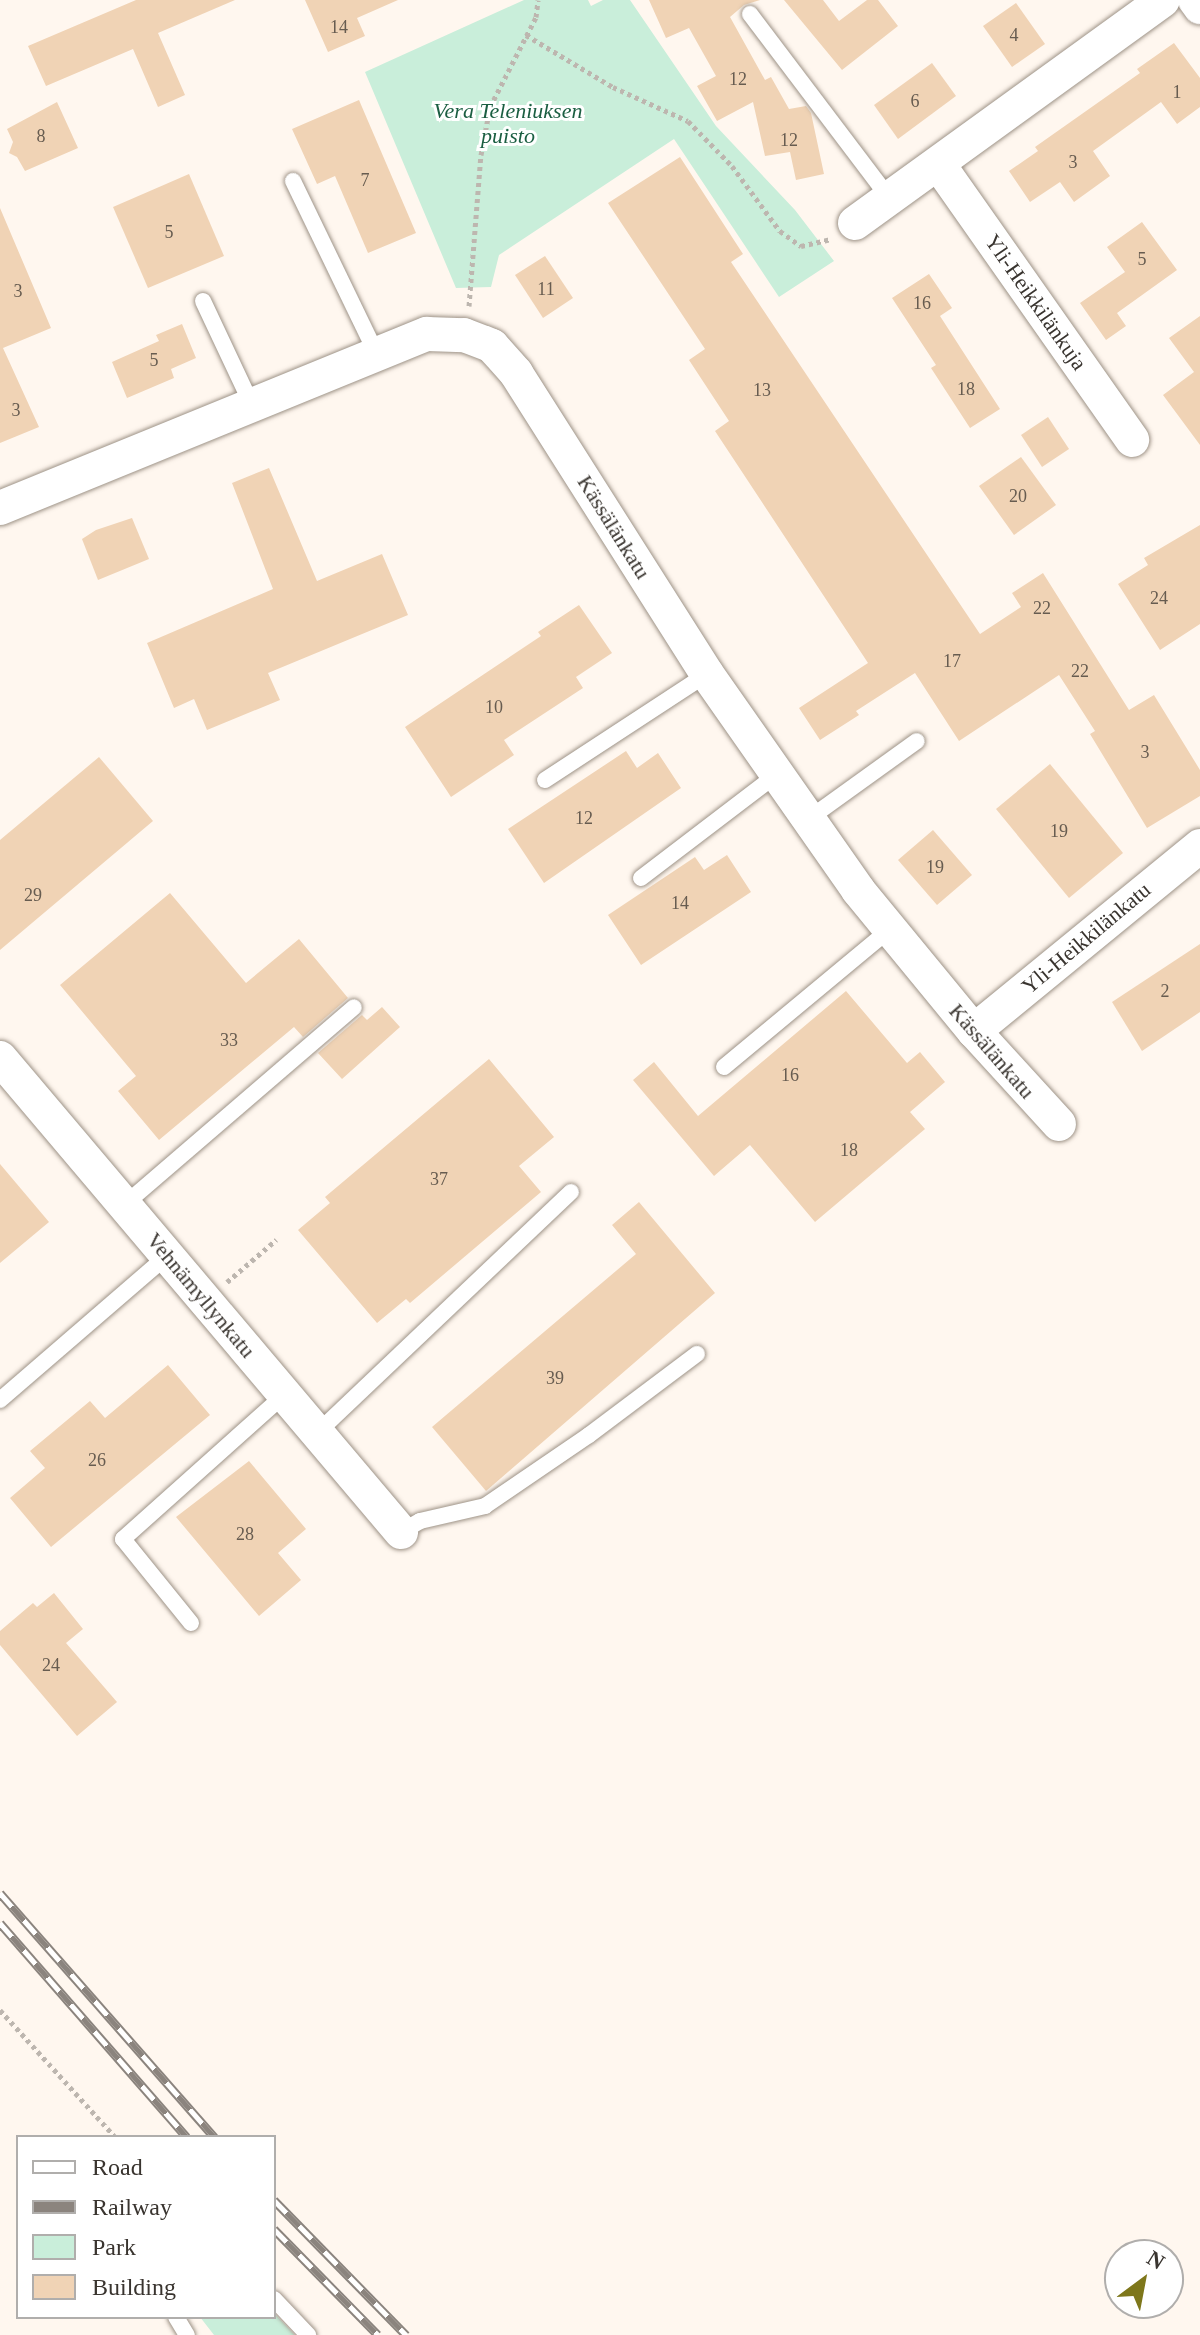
<!DOCTYPE html>
<html>
<head>
<meta charset="utf-8">
<style>
	body { margin:0 }
	#map { position:relative; width:1200px; height:2335px; overflow:hidden; background:#fff7ef; font-family:Georgia,serif }
	div>[style] { position:absolute }
	.green>* { inset:0; background:#c9eeda }
	.building>* { inset:0; background:#f0d3b5 }
	.path>* { height:5px; margin-top:-2.5px; transform-origin:0; background:repeating-linear-gradient(90deg,#bdb6af 0 4px,transparent 0 8px) }
	.roads { filter:drop-shadow(0 0 2px #9e9387) drop-shadow(0 0 2px #9e9387) }
	.service>* { height:16px; margin:-8px; padding:0 8px; transform-origin:8px; border-radius:8px; background:#fff }
	.minor>* { height:34px; margin:-17px; padding:0 17px; transform-origin:17px; border-radius:17px; background:#fff }
	.rail>* { height:9px; margin-top:-4.5px; transform-origin:0; background:repeating-linear-gradient(90deg,#fff 0 18px,#8b847e 0 36px); box-sizing:border-box; border-block:2px solid #8b847e }
	span { translate:-50% -50%; white-space:nowrap; text-align:center; line-height:1.15; -webkit-text-stroke:6px #fff; paint-order:stroke }
	.number-label { font-size:18px; color:#675c50 }
	.number-label span { -webkit-text-stroke-width:0 }
	.park-label { font-size:22px; color:#1b5e42; font-style:italic }
	.street-label { font-size:22px; color:#39342f }
	.legend { position:absolute; left:16px; top:2135px; width:260px; height:184px; box-sizing:border-box; background:#fff; border:2px solid #b0aeac; margin:0; padding:10px 14px; list-style:none; font-size:24px; color:#39342f }
	.legend li { display:flex; align-items:center; gap:16px; height:40px }
	.legend b { width:40px; border:2px solid #b0aeac }
	.north { position:absolute; left:1104px; top:2239px; width:80px; height:80px; box-sizing:border-box; background:#fff; border:2px solid #b0aeac; border-radius:50%; rotate:32deg; font-size:22px; font-weight:700; line-height:32px; text-align:center; color:#39342f }
	.north::after { content:''; display:block; margin:auto; width:28px; height:36px; background:#7e771b; clip-path:polygon(50% 0,100% 100%,50% 72%,0 100%) }
</style>
</head>
<body>
<div id="map">
	<div class="green">
		<i style="clip-path:polygon(524px 0,588px 0,591px 6px,603px 0,630px 0,716px 126px,795px 210px,834px 261px,779px 297px,674px 139px,499px 255px,491px 287px,456px 288px,365px 72px)"></i>
		<i style="clip-path:polygon(274px 2313px,295px 2335px,214px 2335px,200px 2317px,274px 2317px)"></i>
	</div>
	<div class="building">
		<i style="clip-path:polygon(136px 0,235px 0,158px 33px,185px 95px,158px 107px,133px 49px,46px 86px,28px 46px)"></i>
		<i style="clip-path:polygon(305px 0,398px 0,357px 18px,365px 36px,328px 52px)"></i>
		<i style="clip-path:polygon(649px 0,760px 0,744px 5px,730px 17px,765px 80px,771px 77px,789px 109px,806px 106px,811px 113px,824px 174px,796px 180px,790px 152px,765px 156px,753px 102px,717px 121px,697px 86px,716px 76px,689px 28px,666px 38px)"></i>
		<i style="clip-path:polygon(784px 0,823px 0,839px 21px,867px 0,878px 0,898px 26px,842px 70px)"></i>
		<i style="clip-path:polygon(1016px 3px,1045px 44px,1012px 67px,983px 26px)"></i>
		<i style="clip-path:polygon(1174px 43px,1200px 78px,1200px 107px,1177px 124px,1161px 102px,1093px 151px,1110px 176px,1074px 202px,1060px 182px,1030px 202px,1009px 171px,1038px 151px,1035px 147px,1140px 73px,1137px 69px)"></i>
		<i style="clip-path:polygon(932px 63px,956px 96px,898px 139px,874px 105px)"></i>
		<i style="clip-path:polygon(359px 100px,416px 233px,368px 253px,335px 176px,317px 184px,292px 129px)"></i>
		<i style="clip-path:polygon(57px 102px,78px 148px,25px 171px,17px 157px,9px 153px,13px 142px,7px 129px)"></i>
		<i style="clip-path:polygon(680px 157px,743px 254px,731px 262px,980px 634px,1021px 607px,1012px 593px,1043px 573px,1129px 710px,1154px 695px,1200px 770px,1200px 796px,1147px 828px,1090px 734px,1095px 731px,1059px 675px,959px 741px,915px 673px,856px 711px,859px 715px,820px 740px,799px 708px,868px 663px,715px 431px,729px 421px,689px 360px,705px 349px,608px 203px)"></i>
		<i style="clip-path:polygon(189px 174px,224px 256px,148px 288px,113px 207px)"></i>
		<i style="clip-path:polygon(0 208px,51px 328px,3px 348px,39px 427px,0 443px)"></i>
		<i style="clip-path:polygon(1142px 222px,1177px 270px,1117px 313px,1126px 326px,1106px 340px,1080px 303px,1125px 272px,1107px 247px)"></i>
		<i style="clip-path:polygon(545px 256px,573px 298px,543px 318px,515px 275px)"></i>
		<i style="clip-path:polygon(929px 274px,952px 308px,940px 316px,1000px 409px,970px 428px,931px 368px,936px 365px,892px 298px)"></i>
		<i style="clip-path:polygon(1200px 316px,1200px 445px,1163px 395px,1194px 372px,1169px 338px)"></i>
		<i style="clip-path:polygon(182px 324px,196px 358px,171px 369px,174px 378px,127px 398px,112px 362px,159px 341px,156px 335px)"></i>
		<i style="clip-path:polygon(1048px 417px,1069px 449px,1042px 467px,1021px 435px)"></i>
		<i style="clip-path:polygon(1021px 457px,1056px 505px,1014px 535px,979px 486px)"></i>
		<i style="clip-path:polygon(269px 468px,317px 581px,382px 554px,408px 615px,268px 673px,280px 700px,207px 730px,194px 699px,174px 708px,147px 643px,273px 589px,232px 483px)"></i>
		<i style="clip-path:polygon(132px 518px,149px 559px,98px 580px,82px 539px,96px 530px)"></i>
		<i style="clip-path:polygon(1200px 525px,1200px 624px,1160px 650px,1118px 584px,1148px 565px,1144px 558px)"></i>
		<i style="clip-path:polygon(579px 605px,612px 653px,576px 677px,583px 688px,504px 740px,514px 755px,451px 797px,405px 727px,541px 636px,538px 632px)"></i>
		<i style="clip-path:polygon(626px 751px,637px 768px,658px 753px,681px 788px,544px 883px,508px 829px)"></i>
		<i style="clip-path:polygon(99px 757px,153px 821px,0 950px,0 840px)"></i>
		<i style="clip-path:polygon(1050px 764px,1123px 853px,1069px 898px,996px 809px)"></i>
		<i style="clip-path:polygon(933px 830px,972px 875px,937px 905px,898px 860px)"></i>
		<i style="clip-path:polygon(727px 855px,751px 892px,641px 965px,608px 915px,695px 857px,704px 870px)"></i>
		<i style="clip-path:polygon(170px 893px,246px 983px,299px 939px,348px 998px,303px 1037px,294px 1027px,159px 1140px,118px 1091px,136px 1076px,60px 985px)"></i>
		<i style="clip-path:polygon(1200px 944px,1200px 1012px,1142px 1051px,1112px 1002px)"></i>
		<i style="clip-path:polygon(846px 991px,907px 1063px,920px 1052px,945px 1082px,910px 1112px,925px 1129px,815px 1222px,750px 1145px,714px 1176px,633px 1080px,654px 1062px,698px 1116px)"></i>
		<i style="clip-path:polygon(382px 1007px,400px 1027px,342px 1079px,318px 1053px,362px 1015px,367px 1020px)"></i>
		<i style="clip-path:polygon(489px 1059px,554px 1137px,519px 1166px,541px 1192px,410px 1303px,406px 1299px,377px 1323px,298px 1230px,330px 1203px,325px 1197px)"></i>
		<i style="clip-path:polygon(0 1164px,49px 1222px,0 1263px)"></i>
		<i style="clip-path:polygon(639px 1202px,715px 1293px,486px 1491px,432px 1427px,636px 1254px,612px 1225px)"></i>
		<i style="clip-path:polygon(168px 1365px,210px 1415px,51px 1547px,10px 1498px,45px 1468px,30px 1451px,90px 1401px,105px 1418px)"></i>
		<i style="clip-path:polygon(249px 1461px,306px 1529px,278px 1553px,301px 1580px,259px 1616px,176px 1517px)"></i>
		<i style="clip-path:polygon(54px 1593px,83px 1629px,66px 1643px,117px 1702px,77px 1736px,0 1645px,0 1631px,33px 1603px,37px 1607px)"></i>
	</div>
	<div class="path">
		<i style="left:526px;top:35px;width:101px;rotate:30.9deg"></i>
		<i style="left:613px;top:87px;width:82px;rotate:24.4deg"></i>
		<i style="left:688px;top:121px;width:63px;rotate:45.6deg"></i>
		<i style="left:732px;top:166px;width:81px;rotate:53.6deg"></i>
		<i style="left:780px;top:231px;width:26px;rotate:36deg"></i>
		<i style="left:801px;top:246px;width:31px;rotate:-13deg"></i>
		<i style="left:469px;top:306px;width:151px;rotate:-85.5deg"></i>
		<i style="left:481px;top:155px;width:49px;rotate:-79.4deg"></i>
		<i style="left:490px;top:107px;width:101px;rotate:-62.9deg"></i>
		<i style="left:536px;top:17px;width:17px;rotate:-83deg"></i>
		<i style="left:227px;top:1282px;width:65px;rotate:-40.6deg"></i>
		<i style="left:0;top:2010px;width:171px;rotate:47.8deg"></i>
	</div>
	<div class="roads">
		<div class="service">
			<i style="left:750px;top:14px;width:232px;rotate:52.9deg"></i>
			<i style="left:293px;top:181px;width:193px;rotate:64.2deg"></i>
			<i style="left:203px;top:301px;width:115px;rotate:64.8deg"></i>
			<i style="left:545px;top:780px;width:194px;rotate:-33.2deg"></i>
			<i style="left:807px;top:820px;width:135px;rotate:-35.7deg"></i>
			<i style="left:641px;top:878px;width:170px;rotate:-37.3deg"></i>
			<i style="left:724px;top:1067px;width:213px;rotate:-39.7deg"></i>
			<i style="left:124px;top:1205px;width:303px;rotate:-40.7deg"></i>
			<i style="left:0;top:1400px;width:221px;rotate:-40.8deg"></i>
			<i style="left:317px;top:1433px;width:350px;rotate:-43.5deg"></i>
			<i style="left:401px;top:1532px;width:22px;rotate:-30deg"></i>
			<i style="left:420px;top:1521px;width:67px;rotate:-13deg"></i>
			<i style="left:485px;top:1506px;width:126px;rotate:-34.3deg"></i>
			<i style="left:589px;top:1435px;width:135px;rotate:-36.9deg"></i>
			<i style="left:191px;top:1623px;width:108px;rotate:-129deg"></i>
			<i style="left:123px;top:1539px;width:217px;rotate:-41.8deg"></i>
			<i style="left:274px;top:2299px;width:50px;rotate:46.6deg"></i>
			<i style="left:176px;top:2317px;width:21px;rotate:59deg"></i>
		</div>
		<div class="minor">
			<i style="left:1195px;top:0;width:9px;rotate:54deg"></i>
			<i style="left:939px;top:165px;width:336px;rotate:54.9deg"></i>
			<i style="left:855px;top:223px;width:380px;rotate:-35.9deg"></i>
			<i style="left:0;top:508px;width:461px;rotate:-22.2deg"></i>
			<i style="left:427px;top:334px;width:37px;rotate:2deg"></i>
			<i style="left:464px;top:335px;width:30px;rotate:21deg"></i>
			<i style="left:492px;top:346px;width:36px;rotate:48deg"></i>
			<i style="left:516px;top:373px;width:356px;rotate:57.6deg"></i>
			<i style="left:707px;top:674px;width:264px;rotate:55deg"></i>
			<i style="left:858px;top:890px;width:183px;rotate:50.6deg"></i>
			<i style="left:974px;top:1031px;width:126px;rotate:47.6deg"></i>
			<i style="left:974px;top:1031px;width:292px;rotate:-39.3deg"></i>
			<i style="left:0;top:1058px;width:621px;rotate:49.77deg"></i>
		</div>
	</div>
	<div class="rail">
		<i style="left:0;top:1893px;width:325px;rotate:48.7deg"></i>
		<i style="left:0;top:1923px;width:284px;rotate:48.9deg"></i>
		<i style="left:274px;top:2200px;width:189px;rotate:45.6deg"></i>
		<i style="left:274px;top:2229px;width:148px;rotate:45.5deg"></i>
	</div>
	<div class="number-label">
		<span style="left:339px;top:27px">14</span>
		<span style="left:1014px;top:35px">4</span>
		<span style="left:738px;top:79px">12</span>
		<span style="left:1177px;top:92px">1</span>
		<span style="left:915px;top:101px">6</span>
		<span style="left:41px;top:136px">8</span>
		<span style="left:789px;top:140px">12</span>
		<span style="left:1073px;top:162px">3</span>
		<span style="left:365px;top:180px">7</span>
		<span style="left:169px;top:232px">5</span>
		<span style="left:1142px;top:259px">5</span>
		<span style="left:546px;top:289px">11</span>
		<span style="left:18px;top:291px">3</span>
		<span style="left:922px;top:303px">16</span>
		<span style="left:154px;top:360px">5</span>
		<span style="left:966px;top:389px">18</span>
		<span style="left:762px;top:390px">13</span>
		<span style="left:16px;top:410px">3</span>
		<span style="left:1018px;top:496px">20</span>
		<span style="left:1159px;top:598px">24</span>
		<span style="left:1042px;top:608px">22</span>
		<span style="left:952px;top:661px">17</span>
		<span style="left:1080px;top:671px">22</span>
		<span style="left:494px;top:707px">10</span>
		<span style="left:1145px;top:752px">3</span>
		<span style="left:584px;top:818px">12</span>
		<span style="left:1059px;top:831px">19</span>
		<span style="left:935px;top:867px">19</span>
		<span style="left:33px;top:895px">29</span>
		<span style="left:680px;top:903px">14</span>
		<span style="left:1165px;top:991px">2</span>
		<span style="left:229px;top:1040px">33</span>
		<span style="left:790px;top:1075px">16</span>
		<span style="left:849px;top:1150px">18</span>
		<span style="left:439px;top:1179px">37</span>
		<span style="left:555px;top:1378px">39</span>
		<span style="left:97px;top:1460px">26</span>
		<span style="left:245px;top:1534px">28</span>
		<span style="left:51px;top:1665px">24</span>
	</div>
	<div class="park-label">
		<span style="left:508px;top:123px">Vera Teleniuksen<br>puisto</span>
	</div>
	<div class="street-label">
		<span style="left:1036px;top:302px;rotate:55deg">Yli-Heikkilänkuja</span>
		<span style="left:614px;top:527px;rotate:58deg">Kässälänkatu</span>
		<span style="left:1086px;top:938px;rotate:-40deg">Yli-Heikkilänkatu</span>
		<span style="left:992px;top:1051px;rotate:49deg">Kässälänkatu</span>
		<span style="left:201px;top:1295px;rotate:50deg">Vehnämyllynkatu</span>
	</div>
	<ul class="legend">
	<li><b style="height:10px;background:#fff"></b>Road</li>
	<li><b style="height:10px;background:#8b847e"></b>Railway</li>
	<li><b style="height:22px;background:#c9eeda"></b>Park</li>
	<li><b style="height:22px;background:#f0d3b5"></b>Building</li>
	</ul>
	<div class="north">N</div>
</div>
</body>
</html>
